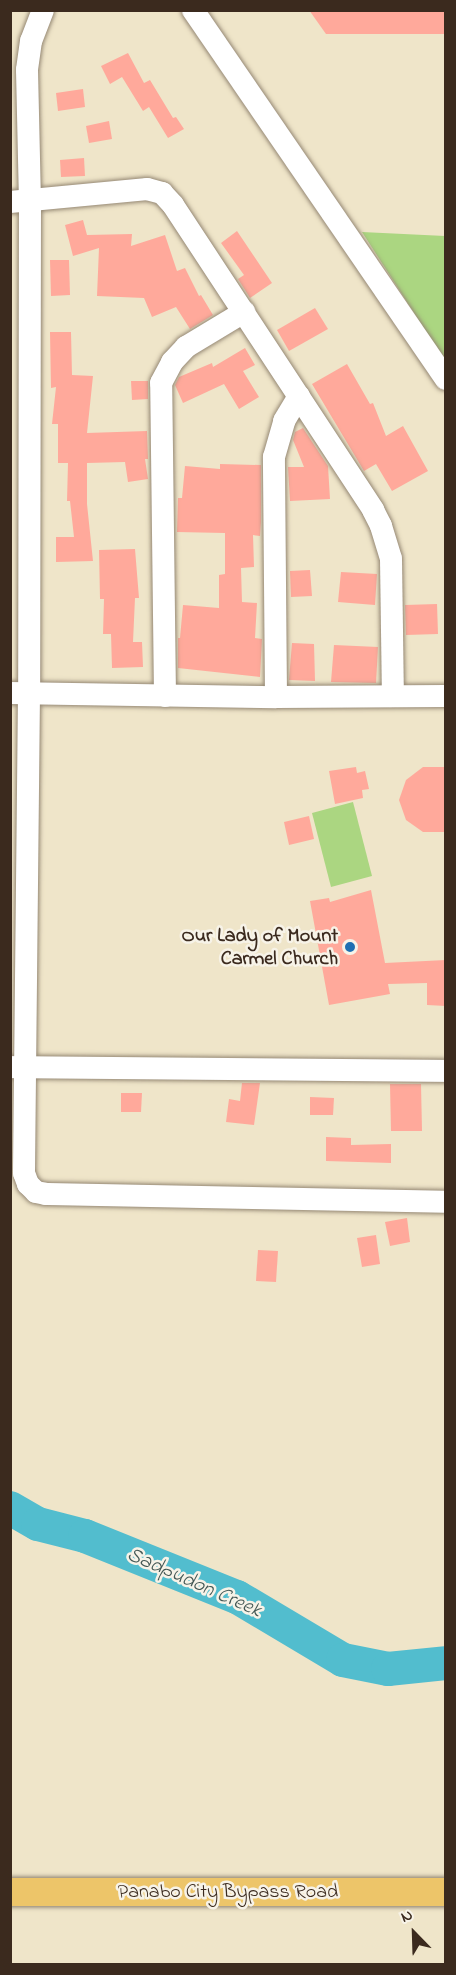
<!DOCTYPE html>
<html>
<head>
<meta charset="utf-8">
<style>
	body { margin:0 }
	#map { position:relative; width:456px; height:1975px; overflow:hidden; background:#efe5c9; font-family:"Indie Flower",sans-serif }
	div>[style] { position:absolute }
	.green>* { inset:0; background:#abd681 }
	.river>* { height:34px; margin:-17px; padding:0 17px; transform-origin:17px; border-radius:17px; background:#52bdce }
	.building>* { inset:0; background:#ffa99b }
	.roads { filter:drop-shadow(0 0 2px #958874) drop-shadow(0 0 2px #958874) }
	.minor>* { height:22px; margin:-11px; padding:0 11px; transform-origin:11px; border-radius:11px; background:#fff }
	.major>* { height:28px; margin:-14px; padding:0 14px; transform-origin:14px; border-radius:14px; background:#edc569 }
	.dots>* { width:16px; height:16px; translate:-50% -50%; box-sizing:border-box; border:3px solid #f7f3e8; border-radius:50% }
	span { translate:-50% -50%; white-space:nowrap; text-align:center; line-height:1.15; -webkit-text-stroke:5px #f7f3e8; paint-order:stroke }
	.poi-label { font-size:20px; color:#3b2a1e; font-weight:700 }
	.right { translate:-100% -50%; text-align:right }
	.street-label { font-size:20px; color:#3b2a1e }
	.water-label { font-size:21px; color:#425653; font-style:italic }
	.frame { position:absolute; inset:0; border:12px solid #3b2a1e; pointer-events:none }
	.north { position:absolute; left:384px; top:1903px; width:60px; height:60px; -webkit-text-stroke:4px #f7f3e8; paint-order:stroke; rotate:337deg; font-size:16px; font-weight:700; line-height:24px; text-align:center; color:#3b2a1e }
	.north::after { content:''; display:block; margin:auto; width:21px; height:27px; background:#3b2a1e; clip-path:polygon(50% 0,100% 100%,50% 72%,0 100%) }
</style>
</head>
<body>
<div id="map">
	<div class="green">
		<i style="clip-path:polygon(362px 232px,445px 236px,445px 361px)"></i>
		<i style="clip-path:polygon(353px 802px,372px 876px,331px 887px,312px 813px)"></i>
	</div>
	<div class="river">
		<i style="left:10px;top:1508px;width:32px;rotate:30deg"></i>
		<i style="left:38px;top:1524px;width:49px;rotate:14.3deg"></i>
		<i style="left:85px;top:1536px;width:164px;rotate:21.9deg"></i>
		<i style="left:237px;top:1597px;width:123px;rotate:30.7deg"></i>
		<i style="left:343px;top:1660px;width:46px;rotate:11.3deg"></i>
		<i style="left:388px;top:1669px;width:58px;rotate:-5.9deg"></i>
	</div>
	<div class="building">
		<i style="clip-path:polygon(309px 10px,446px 10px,446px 34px,326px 34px)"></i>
		<i style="clip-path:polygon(128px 53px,144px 83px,150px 80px,173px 118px,176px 117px,184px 129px,168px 138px,149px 107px,143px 111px,122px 77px,110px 84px,101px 66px)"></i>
		<i style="clip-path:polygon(83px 89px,85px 107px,58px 111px,56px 93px)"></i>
		<i style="clip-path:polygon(109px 121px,112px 139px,89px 143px,86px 126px)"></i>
		<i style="clip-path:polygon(84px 158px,85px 176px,61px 177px,60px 160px)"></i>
		<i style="clip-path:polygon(83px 220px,87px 235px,132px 234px,131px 246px,165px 235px,177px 271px,185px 268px,199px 296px,201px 295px,213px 315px,190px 329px,176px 307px,152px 317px,144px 298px,97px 296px,99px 248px,73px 256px,65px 225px)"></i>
		<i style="clip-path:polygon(237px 231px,272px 283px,250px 298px,238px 279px,244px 275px,221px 243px)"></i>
		<i style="clip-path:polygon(50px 260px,69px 260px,70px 295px,51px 296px)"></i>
		<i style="clip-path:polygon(315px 308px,328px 329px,289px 351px,277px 330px)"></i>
		<i style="clip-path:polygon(50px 332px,71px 332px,72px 375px,93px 376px,87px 433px,147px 431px,148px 459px,145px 459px,148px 479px,128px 482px,125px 462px,87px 463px,87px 504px,93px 561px,56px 562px,56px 537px,74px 537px,70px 501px,67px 501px,68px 463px,58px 463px,58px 424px,52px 424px,56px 387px,51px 388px)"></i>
		<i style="clip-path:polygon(245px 348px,255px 365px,243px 371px,259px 397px,239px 409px,224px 384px,183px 403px,175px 385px,179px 377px,212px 363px,213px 367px)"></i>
		<i style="clip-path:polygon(347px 364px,370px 404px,373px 403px,386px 436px,403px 426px,428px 471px,392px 491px,376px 464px,364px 471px,312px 384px)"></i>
		<i style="clip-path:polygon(131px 381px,148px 381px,148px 399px,132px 400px)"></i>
		<i style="clip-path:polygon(303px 428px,328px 466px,330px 499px,290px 501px,288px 467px,304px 467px,293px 440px,295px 432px)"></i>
		<i style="clip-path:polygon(220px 464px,261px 465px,261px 522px,260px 536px,253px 535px,254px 567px,241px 568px,242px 602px,257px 603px,255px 638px,262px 639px,260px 677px,178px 668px,178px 638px,180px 638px,183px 605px,219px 608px,219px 575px,225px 574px,225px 533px,177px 532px,178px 498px,182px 498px,185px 466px,220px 469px)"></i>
		<i style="clip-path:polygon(135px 549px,139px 598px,135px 598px,133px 642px,142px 642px,143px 667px,112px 668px,111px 634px,103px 634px,104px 599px,100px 599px,99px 550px)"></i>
		<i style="clip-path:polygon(310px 570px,312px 596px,291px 597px,290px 571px)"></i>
		<i style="clip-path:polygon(341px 572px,377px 574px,375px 605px,338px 602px)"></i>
		<i style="clip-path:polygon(437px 604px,438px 634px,406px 635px,405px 605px)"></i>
		<i style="clip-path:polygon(292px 643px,314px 644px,315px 681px,289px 680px)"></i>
		<i style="clip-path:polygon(334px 645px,378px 647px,376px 683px,331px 682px)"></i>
		<i style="clip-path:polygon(356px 767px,357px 773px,365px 771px,369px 789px,362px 790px,363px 798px,335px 804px,329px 771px)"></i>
		<i style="clip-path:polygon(423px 767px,446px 767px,446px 832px,423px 832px,406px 820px,399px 800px,406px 780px)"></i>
		<i style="clip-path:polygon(309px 816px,314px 839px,289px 845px,284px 822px)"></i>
		<i style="clip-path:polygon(371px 890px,385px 963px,446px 960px,446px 1006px,427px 1005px,427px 983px,388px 984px,390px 994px,329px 1005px,310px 901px,329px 898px,330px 902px)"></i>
		<i style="clip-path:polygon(242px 1083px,260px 1083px,254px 1125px,226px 1122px,229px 1099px,240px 1101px)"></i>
		<i style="clip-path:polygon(390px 1084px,421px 1084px,422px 1131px,391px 1131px)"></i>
		<i style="clip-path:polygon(121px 1093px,142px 1093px,141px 1112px,121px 1112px)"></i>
		<i style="clip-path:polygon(310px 1097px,334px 1098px,333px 1115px,310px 1115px)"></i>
		<i style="clip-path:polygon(326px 1137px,351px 1138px,351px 1145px,391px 1144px,391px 1163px,326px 1161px)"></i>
		<i style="clip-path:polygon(407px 1218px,410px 1242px,390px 1246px,385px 1222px)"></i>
		<i style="clip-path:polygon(376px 1235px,380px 1264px,362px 1267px,357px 1238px)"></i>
		<i style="clip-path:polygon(258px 1250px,278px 1251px,276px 1282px,256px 1281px)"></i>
	</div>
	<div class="roads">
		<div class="minor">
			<i style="left:43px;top:10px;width:33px;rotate:111deg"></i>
			<i style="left:31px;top:41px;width:29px;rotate:98deg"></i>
			<i style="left:27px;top:70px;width:132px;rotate:88.7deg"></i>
			<i style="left:30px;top:202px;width:491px;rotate:90.1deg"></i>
			<i style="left:29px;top:693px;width:480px;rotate:90.6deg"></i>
			<i style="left:24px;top:1173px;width:12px;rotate:70deg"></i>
			<i style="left:28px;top:1184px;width:11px;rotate:45deg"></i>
			<i style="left:36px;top:1192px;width:10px;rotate:11deg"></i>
			<i style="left:46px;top:1194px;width:400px;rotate:1.1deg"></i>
			<i style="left:193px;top:10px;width:447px;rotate:55.6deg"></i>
			<i style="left:10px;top:202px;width:138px;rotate:-5.4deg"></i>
			<i style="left:147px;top:189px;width:16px;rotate:15deg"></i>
			<i style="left:162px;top:193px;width:16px;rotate:47deg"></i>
			<i style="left:173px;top:205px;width:365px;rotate:56.7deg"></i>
			<i style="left:373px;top:510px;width:18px;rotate:63deg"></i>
			<i style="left:381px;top:526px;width:34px;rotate:73deg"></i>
			<i style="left:391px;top:559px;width:137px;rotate:89.2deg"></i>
			<i style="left:10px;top:693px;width:266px;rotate:0.9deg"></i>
			<i style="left:276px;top:697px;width:170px;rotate:-0.3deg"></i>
			<i style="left:165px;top:696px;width:313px;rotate:-90.7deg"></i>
			<i style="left:161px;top:383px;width:24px;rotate:-62deg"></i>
			<i style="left:172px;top:362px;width:21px;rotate:-47deg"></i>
			<i style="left:186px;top:347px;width:68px;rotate:-31.1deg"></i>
			<i style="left:276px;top:697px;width:240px;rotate:-90.5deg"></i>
			<i style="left:274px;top:457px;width:37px;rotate:-74deg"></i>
			<i style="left:284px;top:421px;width:29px;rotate:-59deg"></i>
			<i style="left:10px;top:1067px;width:436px;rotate:0.5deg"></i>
		</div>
		<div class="major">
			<i style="left:10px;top:1892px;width:436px"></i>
		</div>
	</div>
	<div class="dots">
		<i style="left:350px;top:947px;background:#1f6fb2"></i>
	</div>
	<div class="poi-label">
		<span class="right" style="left:338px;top:948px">Our Lady of Mount<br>Carmel Church</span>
	</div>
	<div class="street-label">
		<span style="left:228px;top:1892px">Panabo City Bypass Road</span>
	</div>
	<div class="water-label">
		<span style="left:194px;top:1583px;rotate:24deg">Sadpudon Creek</span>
	</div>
	<div class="frame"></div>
	<div class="north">N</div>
</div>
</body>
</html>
